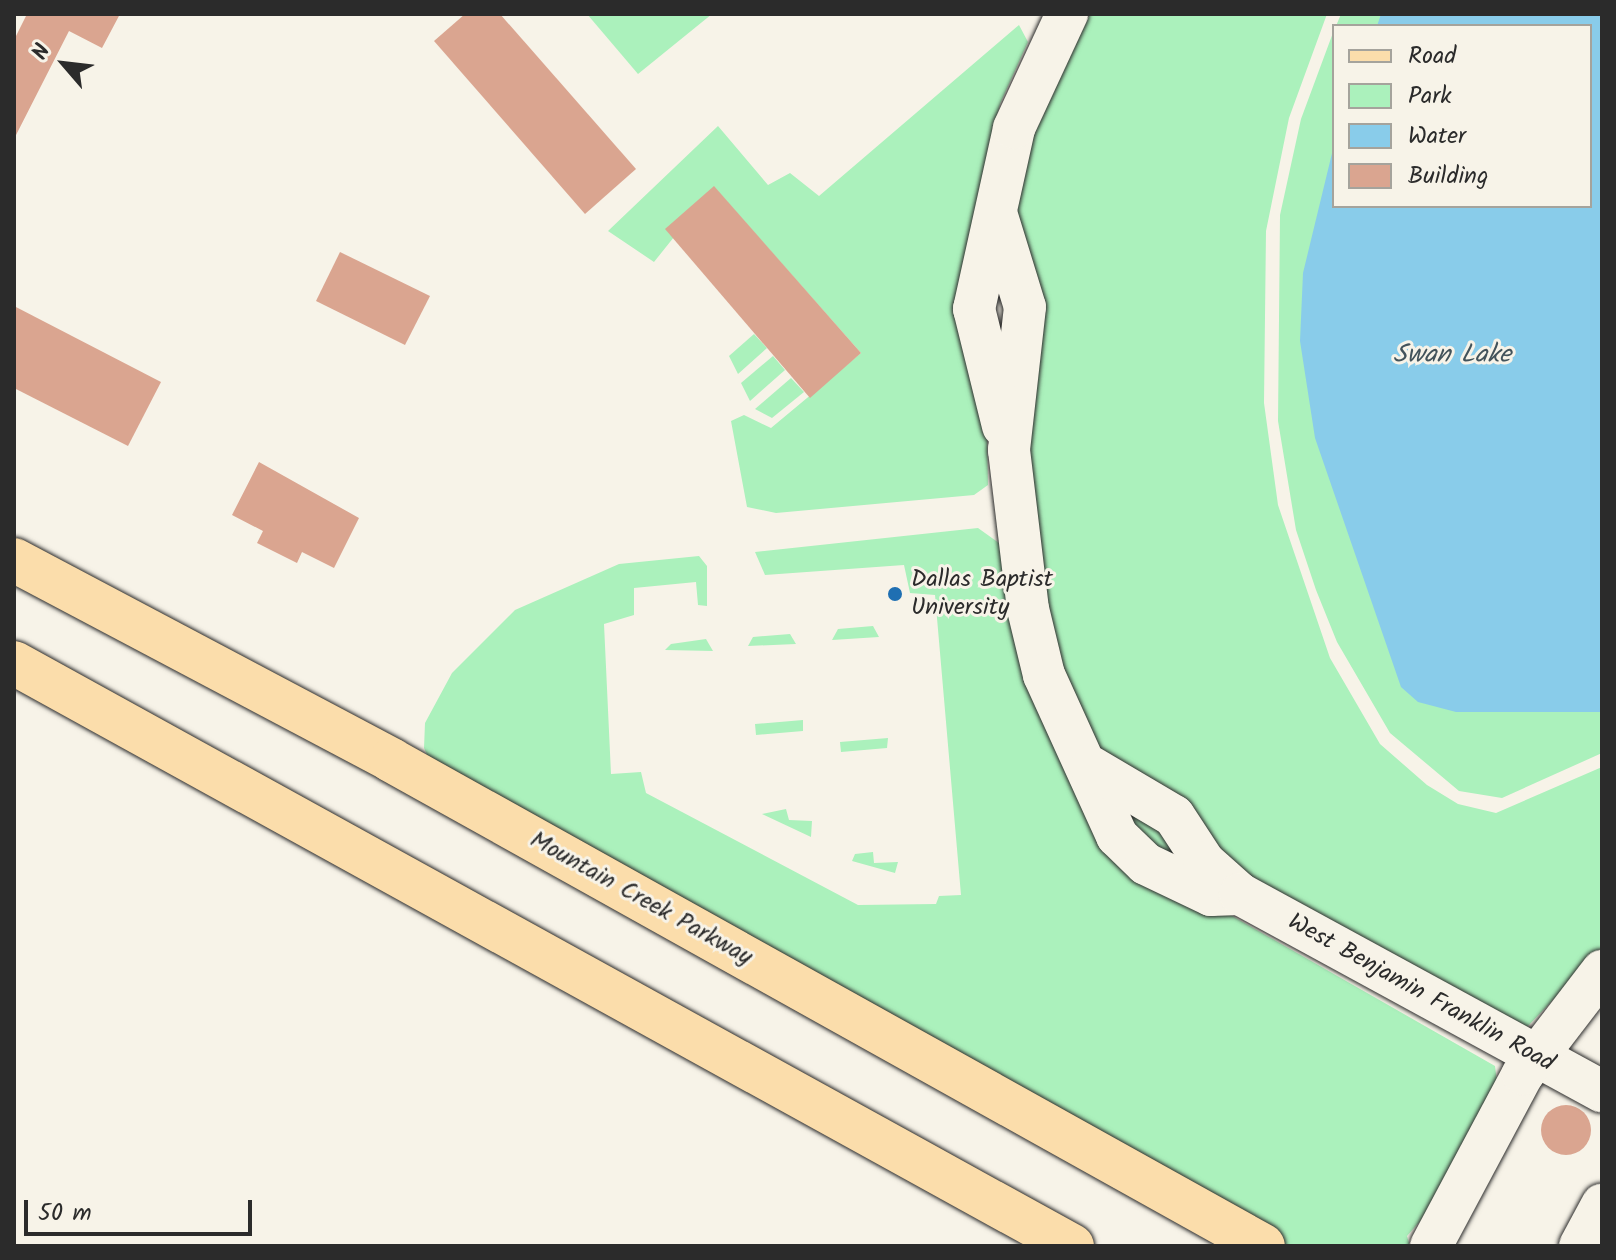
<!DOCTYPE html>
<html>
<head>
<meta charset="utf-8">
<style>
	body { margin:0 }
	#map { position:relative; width:1616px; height:1260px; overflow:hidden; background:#f7f3e8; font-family:Kalam,sans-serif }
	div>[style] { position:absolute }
	.green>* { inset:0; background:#abf1bc }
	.water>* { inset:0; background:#89ccea }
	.building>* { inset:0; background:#daa590 }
	.round { border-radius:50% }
	.roads { filter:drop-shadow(0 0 2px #2b2b2b) drop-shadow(0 0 2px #2b2b2b) }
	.minor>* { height:42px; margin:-21px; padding:0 21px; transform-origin:21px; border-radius:21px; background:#f7f3e8 }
	.major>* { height:44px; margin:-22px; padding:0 22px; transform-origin:22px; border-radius:22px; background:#fbddab }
	.dots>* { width:22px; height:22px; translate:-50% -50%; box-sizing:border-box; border:4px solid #f7f3e8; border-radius:50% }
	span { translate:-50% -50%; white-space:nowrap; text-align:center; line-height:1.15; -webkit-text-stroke:6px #f7f3e8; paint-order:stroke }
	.poi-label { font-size:24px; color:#2b2b2b }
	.left { translate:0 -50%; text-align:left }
	.street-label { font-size:24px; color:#2b2b2b }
	.water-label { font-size:26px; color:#42535b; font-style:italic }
	.frame { position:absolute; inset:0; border:16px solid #2b2b2b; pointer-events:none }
	.legend { position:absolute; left:1332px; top:24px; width:260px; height:184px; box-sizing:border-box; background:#f7f3e8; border:2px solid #a5a39c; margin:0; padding:10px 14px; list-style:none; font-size:24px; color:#2b2b2b }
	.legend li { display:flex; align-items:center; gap:16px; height:40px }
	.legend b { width:40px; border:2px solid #a5a39c }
	.north { position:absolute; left:24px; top:24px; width:80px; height:80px; -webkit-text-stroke:6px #f7f3e8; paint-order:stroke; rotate:298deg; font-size:22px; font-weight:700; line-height:32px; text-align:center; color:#2b2b2b }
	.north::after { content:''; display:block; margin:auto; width:28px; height:36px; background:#2b2b2b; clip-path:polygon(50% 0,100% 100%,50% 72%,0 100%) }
	.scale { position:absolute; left:24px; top:1200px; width:228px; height:36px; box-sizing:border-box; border:4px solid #2b2b2b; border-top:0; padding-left:10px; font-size:24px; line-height:28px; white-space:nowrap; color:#2b2b2b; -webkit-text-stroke:6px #f7f3e8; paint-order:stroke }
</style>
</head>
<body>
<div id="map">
	<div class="green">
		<i style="clip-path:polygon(587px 14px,712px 14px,638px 74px)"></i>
		<i style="clip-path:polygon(1090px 14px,1327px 14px,1289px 118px,1266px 231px,1264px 403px,1278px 505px,1330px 658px,1380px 744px,1427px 785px,1458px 804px,1496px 813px,1602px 767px,1602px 949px,1527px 1027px,1270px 895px,1102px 755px,1066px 689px,1039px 594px,1013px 244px,1024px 153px)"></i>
		<i style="clip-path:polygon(1341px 14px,1602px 14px,1602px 753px,1502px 798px,1459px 791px,1390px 733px,1337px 642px,1316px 590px,1296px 530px,1278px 421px,1280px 215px,1301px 119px,1334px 30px,1334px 206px,1590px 206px,1590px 26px,1336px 26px)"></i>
		<i style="clip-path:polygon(1019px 25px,1028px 42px,1000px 104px,982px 181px,988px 485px,974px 495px,776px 513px,747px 507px,731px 421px,744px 415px,771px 428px,861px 353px,714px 187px,654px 262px,608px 231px,718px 126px,768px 185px,790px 173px,819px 196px)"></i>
		<i style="clip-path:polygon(754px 334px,767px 348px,738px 374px,729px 356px)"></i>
		<i style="clip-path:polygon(773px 356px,785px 370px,750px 401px,741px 383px)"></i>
		<i style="clip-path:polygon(791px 378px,804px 392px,772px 418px,755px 409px)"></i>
		<i style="clip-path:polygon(978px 528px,999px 543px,1021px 669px,1052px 741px,1206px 901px,1495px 1066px,1497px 1082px,1429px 1211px,1407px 1236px,1410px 1246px,1289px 1246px,983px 1082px,429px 759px,424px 748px,425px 723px,452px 673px,515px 610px,619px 564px,699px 556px,707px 566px,707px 606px,698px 605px,696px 582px,634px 588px,634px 615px,604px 624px,611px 774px,641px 772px,646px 793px,858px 905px,936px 904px,939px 896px,961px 895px,935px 595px,910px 593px,904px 565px,765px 575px,755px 552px)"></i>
		<i style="clip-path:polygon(873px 626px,879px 637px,832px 640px,838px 629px)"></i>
		<i style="clip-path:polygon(790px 634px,796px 644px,748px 646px,753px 637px)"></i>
		<i style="clip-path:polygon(706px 639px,713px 651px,665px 650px,671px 644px)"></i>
		<i style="clip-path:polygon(803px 720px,803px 731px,756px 735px,755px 724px)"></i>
		<i style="clip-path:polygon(888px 738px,887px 748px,841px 752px,840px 742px)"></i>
		<i style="clip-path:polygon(786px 809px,789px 820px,812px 821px,811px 837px,762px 814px)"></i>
		<i style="clip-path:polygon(1127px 812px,1157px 822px,1180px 858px,1159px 863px)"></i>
		<i style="clip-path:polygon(873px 852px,874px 863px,898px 862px,895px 873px,852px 861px,855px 854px)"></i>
	</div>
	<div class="water">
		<i style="clip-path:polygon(1381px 14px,1602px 14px,1602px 712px,1456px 712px,1418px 702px,1401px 687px,1315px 438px,1300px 341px,1303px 273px,1334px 145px,1334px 206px,1590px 206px,1590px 26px,1377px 26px)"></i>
	</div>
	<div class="building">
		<i style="clip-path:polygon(27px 14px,120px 14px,102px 48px,69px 31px,14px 139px,14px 40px)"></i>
		<i style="clip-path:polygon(465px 14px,500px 14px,636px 169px,585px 214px,434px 41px)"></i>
		<i style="clip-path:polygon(714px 186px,861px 353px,810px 398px,665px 229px)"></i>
		<i style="clip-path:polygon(340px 252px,430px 296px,405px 345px,316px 301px)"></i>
		<i style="clip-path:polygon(14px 306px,161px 382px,128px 446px,14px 388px)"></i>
		<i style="clip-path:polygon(259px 462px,359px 518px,334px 568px,302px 552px,297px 563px,257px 543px,263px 531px,232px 515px)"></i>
		<i class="round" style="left:1541px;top:1105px;width:50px;height:50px"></i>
	</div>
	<div class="roads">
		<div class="minor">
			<i style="left:997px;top:216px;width:95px;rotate:72.9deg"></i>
			<i style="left:1025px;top:307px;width:144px;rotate:96.4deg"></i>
			<i style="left:1009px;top:450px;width:160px;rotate:83.2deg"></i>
			<i style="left:1028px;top:609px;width:68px;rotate:76.4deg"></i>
			<i style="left:1044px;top:675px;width:177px;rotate:65.6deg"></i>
			<i style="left:1117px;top:836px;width:40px;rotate:44deg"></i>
			<i style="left:1146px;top:864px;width:72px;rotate:25.5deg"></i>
			<i style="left:1211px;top:895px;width:29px;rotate:-2deg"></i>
			<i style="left:1003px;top:426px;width:121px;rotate:-103.9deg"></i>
			<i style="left:974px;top:309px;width:185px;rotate:-77.5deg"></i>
			<i style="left:1014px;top:128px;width:126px;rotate:-65.1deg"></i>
			<i style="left:1091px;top:767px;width:96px;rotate:30.6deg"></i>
			<i style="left:1174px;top:816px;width:55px;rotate:56.9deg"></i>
			<i style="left:1204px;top:862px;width:48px;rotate:41.6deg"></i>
			<i style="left:1240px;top:894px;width:412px;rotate:28.6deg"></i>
			<i style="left:1431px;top:1246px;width:195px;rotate:-61.9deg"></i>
			<i style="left:1523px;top:1074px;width:130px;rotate:-52.5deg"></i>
			<i style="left:1580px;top:1246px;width:47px;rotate:-61.8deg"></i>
		</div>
		<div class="major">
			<i style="left:14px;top:560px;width:427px;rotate:27.9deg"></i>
			<i style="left:391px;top:760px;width:998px;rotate:29.13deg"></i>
			<i style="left:14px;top:663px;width:1208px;rotate:28.86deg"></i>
		</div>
	</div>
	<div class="dots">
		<i style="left:895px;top:594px;background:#1f6fb2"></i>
	</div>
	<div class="poi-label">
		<span class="left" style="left:911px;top:594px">Dallas Baptist<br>University</span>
	</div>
	<div class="street-label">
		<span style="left:641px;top:899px;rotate:29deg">Mountain Creek Parkway</span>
		<span style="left:1421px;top:993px;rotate:29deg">West Benjamin Franklin Road</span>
	</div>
	<div class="water-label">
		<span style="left:1452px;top:356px">Swan Lake</span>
	</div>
	<div class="frame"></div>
	<ul class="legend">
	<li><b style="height:10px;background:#fbddab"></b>Road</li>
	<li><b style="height:22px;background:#abf1bc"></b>Park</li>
	<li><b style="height:22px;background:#89ccea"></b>Water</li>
	<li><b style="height:22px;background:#daa590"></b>Building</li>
	</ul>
	<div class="north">N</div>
	<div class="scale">50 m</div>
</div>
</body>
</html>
